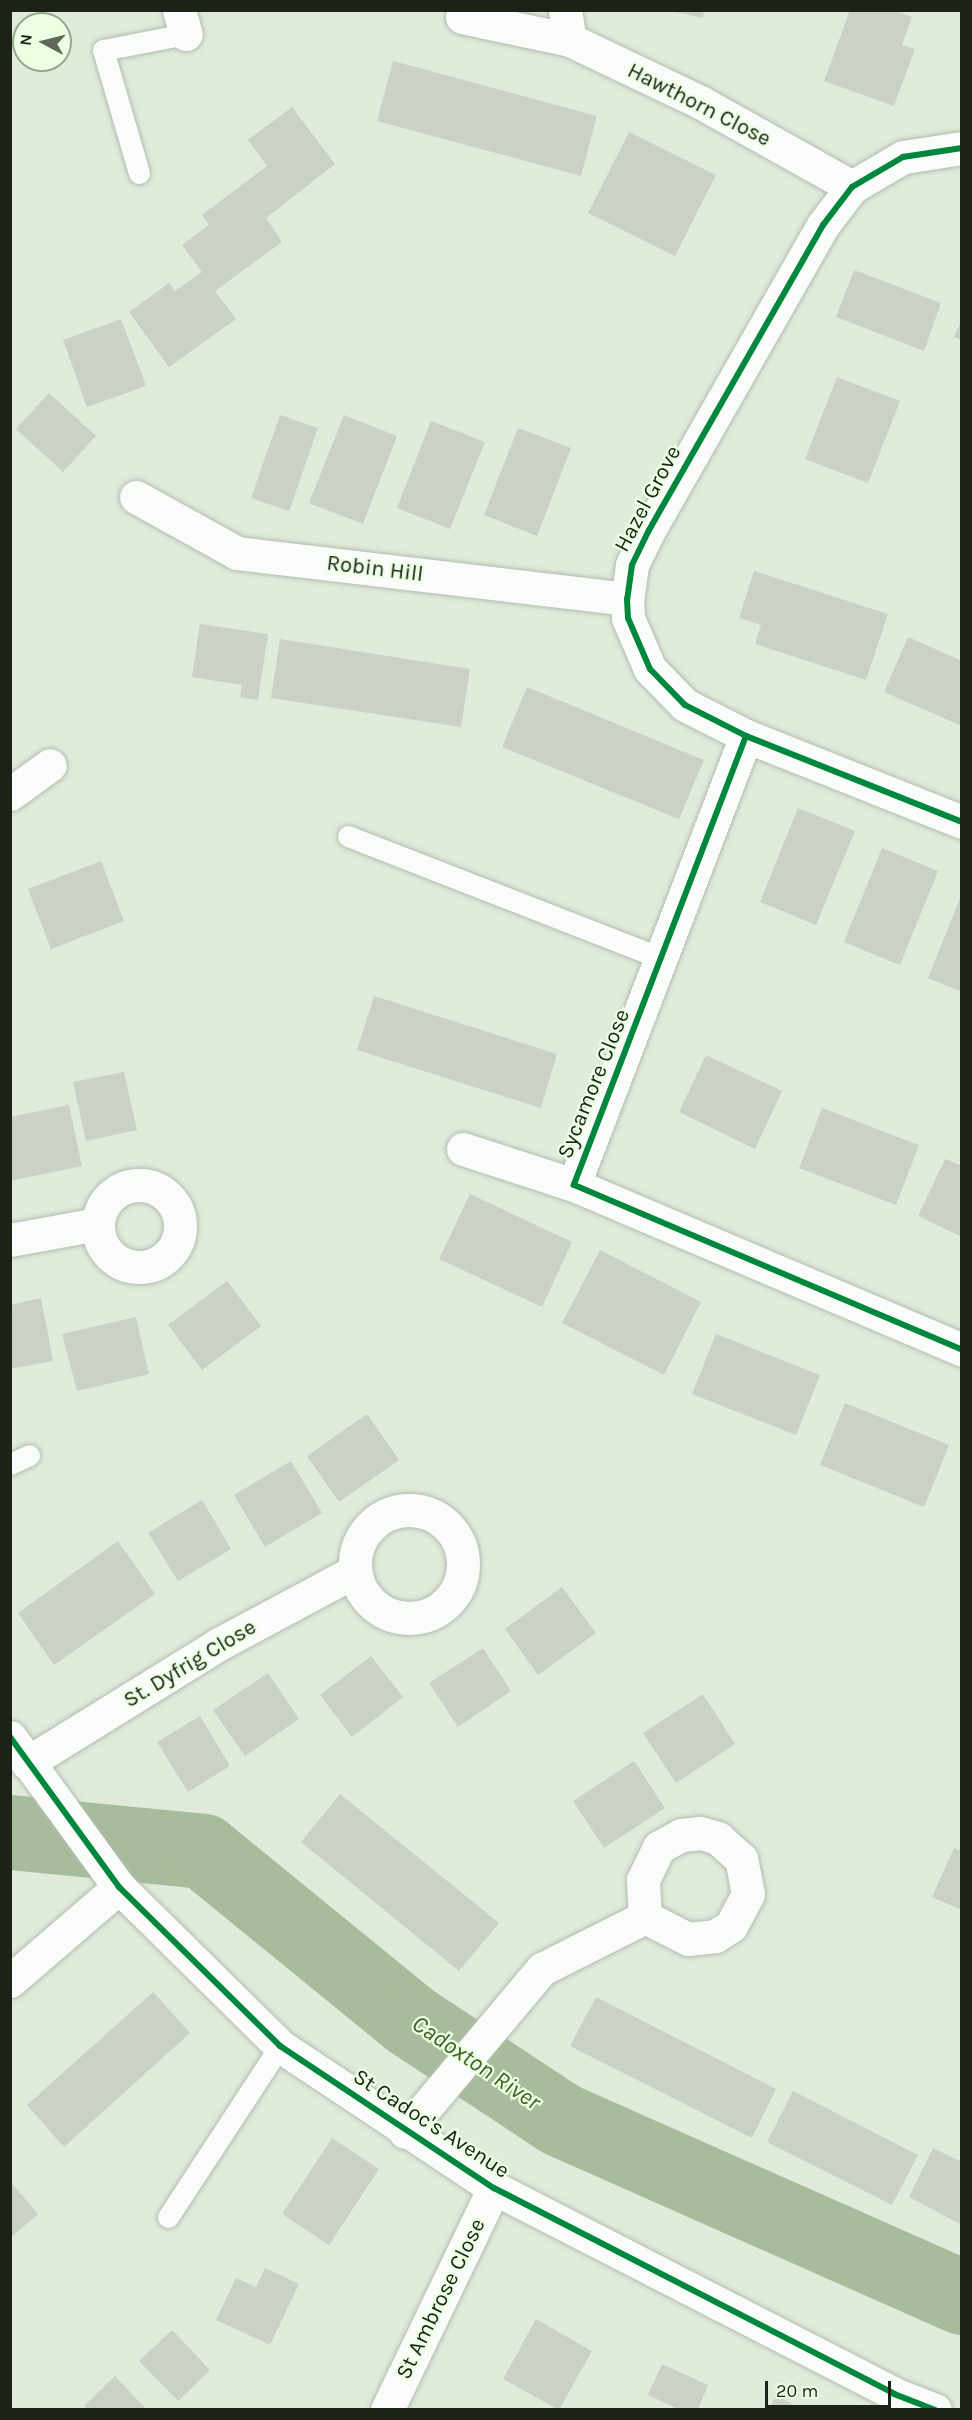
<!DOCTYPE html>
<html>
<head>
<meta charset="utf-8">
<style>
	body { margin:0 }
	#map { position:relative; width:972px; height:2420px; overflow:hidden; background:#e0ebdb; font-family:Karla,sans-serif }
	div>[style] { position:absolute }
	.river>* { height:75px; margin:-37.5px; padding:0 37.5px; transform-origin:37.5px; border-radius:37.5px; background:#a6bc9a }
	.building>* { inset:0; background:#c9d2c5 }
	.roads { filter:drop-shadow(0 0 2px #b3bcb0) drop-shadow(0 0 2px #b3bcb0) }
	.lane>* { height:21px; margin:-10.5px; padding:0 10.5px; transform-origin:10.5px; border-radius:10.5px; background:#fafcfa }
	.street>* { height:33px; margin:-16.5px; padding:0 16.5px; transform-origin:16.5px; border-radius:16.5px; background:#fafcfa }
	.street>.ring { margin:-16.5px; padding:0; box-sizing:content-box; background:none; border:33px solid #fafcfa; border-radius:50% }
	.cycleway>* { height:6px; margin:-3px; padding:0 3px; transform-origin:3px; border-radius:3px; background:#00873e }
	span { translate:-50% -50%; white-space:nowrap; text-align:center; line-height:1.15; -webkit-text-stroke:4.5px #ebffe2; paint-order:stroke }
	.street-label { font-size:22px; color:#1b2218 }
	.water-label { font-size:24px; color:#3d6126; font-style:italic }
	.frame { position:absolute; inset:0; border:12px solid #1b2218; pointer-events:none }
	.north { position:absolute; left:12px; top:12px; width:60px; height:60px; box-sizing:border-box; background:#ebffe2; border:2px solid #98a791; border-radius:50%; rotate:277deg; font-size:16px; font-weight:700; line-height:24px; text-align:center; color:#1b2218 }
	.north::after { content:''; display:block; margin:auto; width:21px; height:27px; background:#60685c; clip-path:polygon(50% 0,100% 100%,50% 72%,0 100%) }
	.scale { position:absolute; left:765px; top:2381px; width:126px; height:27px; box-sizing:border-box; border:3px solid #1b2218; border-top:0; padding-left:8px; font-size:18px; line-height:21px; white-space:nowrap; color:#1b2218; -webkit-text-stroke:4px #ebffe2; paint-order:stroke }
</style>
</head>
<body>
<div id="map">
	<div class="river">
		<i style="left:10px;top:1832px;width:194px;rotate:5.6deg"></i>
		<i style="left:203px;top:1851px;width:267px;rotate:39.2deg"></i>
		<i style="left:410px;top:2020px;width:180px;rotate:33.4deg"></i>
		<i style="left:560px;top:2119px;width:440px;rotate:23.9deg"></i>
	</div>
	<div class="building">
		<i style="clip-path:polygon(666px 10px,704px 10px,703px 18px)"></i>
		<i style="clip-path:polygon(850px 10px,893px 10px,912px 17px,902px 45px,915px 49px,894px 106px,824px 81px)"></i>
		<i style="clip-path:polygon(393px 61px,597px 116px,581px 176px,377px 121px)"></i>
		<i style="clip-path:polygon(292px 107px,335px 164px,266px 218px,282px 242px,215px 291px,236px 319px,169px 367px,129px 312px,169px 283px,175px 291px,202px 272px,182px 245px,209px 225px,202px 215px,267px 166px,248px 140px)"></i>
		<i style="clip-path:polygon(629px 132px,716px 175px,675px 256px,588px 213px)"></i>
		<i style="clip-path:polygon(854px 270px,941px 303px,924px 351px,836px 317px)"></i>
		<i style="clip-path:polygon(121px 319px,146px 386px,87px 407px,63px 340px)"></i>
		<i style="clip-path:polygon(962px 319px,962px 340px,954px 337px)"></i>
		<i style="clip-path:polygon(837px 377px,900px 401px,868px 483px,805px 459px)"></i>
		<i style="clip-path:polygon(49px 393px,96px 436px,63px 472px,16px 429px)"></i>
		<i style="clip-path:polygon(280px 415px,318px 428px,289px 511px,251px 498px)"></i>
		<i style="clip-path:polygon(344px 415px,397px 436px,363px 524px,309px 503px)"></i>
		<i style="clip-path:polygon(431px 421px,485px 442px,450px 529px,397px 508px)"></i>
		<i style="clip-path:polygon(518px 428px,571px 448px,537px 536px,484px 515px)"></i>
		<i style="clip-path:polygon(754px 571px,888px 614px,866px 680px,755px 644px,761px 625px,739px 618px)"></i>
		<i style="clip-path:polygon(200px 624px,268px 634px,258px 700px,240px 697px,242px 685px,192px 677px)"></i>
		<i style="clip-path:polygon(908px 637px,962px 661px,962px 726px,884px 692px)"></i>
		<i style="clip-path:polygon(280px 639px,470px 669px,461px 727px,271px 698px)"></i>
		<i style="clip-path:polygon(527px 687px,704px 760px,679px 819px,502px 747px)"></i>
		<i style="clip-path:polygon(798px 808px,855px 831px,816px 925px,760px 902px)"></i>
		<i style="clip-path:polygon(882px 848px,938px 871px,900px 965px,844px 942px)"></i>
		<i style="clip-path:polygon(101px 861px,124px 921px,51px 949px,28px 889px)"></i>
		<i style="clip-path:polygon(961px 896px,962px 896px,962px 992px,928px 978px)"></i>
		<i style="clip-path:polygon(374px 996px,557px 1054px,541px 1108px,357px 1050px)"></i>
		<i style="clip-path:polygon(706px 1055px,782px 1091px,755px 1149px,679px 1112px)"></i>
		<i style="clip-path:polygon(124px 1072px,137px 1130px,86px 1141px,73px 1082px)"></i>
		<i style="clip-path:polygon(69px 1105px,82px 1166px,10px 1181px,10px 1117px)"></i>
		<i style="clip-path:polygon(822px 1108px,919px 1145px,896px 1205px,799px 1168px)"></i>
		<i style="clip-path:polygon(945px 1159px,962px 1166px,962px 1237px,918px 1216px)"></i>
		<i style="clip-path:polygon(470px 1194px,572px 1242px,542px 1307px,439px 1259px)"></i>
		<i style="clip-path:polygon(600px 1250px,701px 1302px,664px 1375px,562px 1323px)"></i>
		<i style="clip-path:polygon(227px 1281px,261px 1326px,202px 1370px,168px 1325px)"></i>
		<i style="clip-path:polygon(41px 1298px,53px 1361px,10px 1369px,10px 1305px)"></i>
		<i style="clip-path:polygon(136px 1317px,149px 1374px,77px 1391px,62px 1334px)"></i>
		<i style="clip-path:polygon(716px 1334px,820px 1375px,796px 1435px,692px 1394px)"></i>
		<i style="clip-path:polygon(845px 1403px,949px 1445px,924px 1507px,820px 1465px)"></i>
		<i style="clip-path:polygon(367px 1414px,399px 1460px,339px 1502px,307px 1456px)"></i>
		<i style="clip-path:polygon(291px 1461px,322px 1513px,265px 1547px,234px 1495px)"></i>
		<i style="clip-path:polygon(202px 1500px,231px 1549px,178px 1581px,148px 1533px)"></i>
		<i style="clip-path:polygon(118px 1541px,155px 1594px,54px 1665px,18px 1613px)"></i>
		<i style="clip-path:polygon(562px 1587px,596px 1633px,538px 1675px,505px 1629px)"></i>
		<i style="clip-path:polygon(483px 1648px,511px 1691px,458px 1727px,429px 1683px)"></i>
		<i style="clip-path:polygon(371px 1656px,403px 1697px,352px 1737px,320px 1695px)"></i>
		<i style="clip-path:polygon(268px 1673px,299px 1719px,245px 1756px,213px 1710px)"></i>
		<i style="clip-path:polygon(703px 1694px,735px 1744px,676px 1783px,643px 1733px)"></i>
		<i style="clip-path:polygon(200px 1716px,230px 1766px,188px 1792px,157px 1742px)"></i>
		<i style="clip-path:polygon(634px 1761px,665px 1808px,604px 1848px,573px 1801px)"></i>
		<i style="clip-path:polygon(340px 1794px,499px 1923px,459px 1971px,301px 1842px)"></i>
		<i style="clip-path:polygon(954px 1848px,962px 1851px,962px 1910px,932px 1897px)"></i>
		<i style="clip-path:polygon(153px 1992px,190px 2033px,64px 2147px,27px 2105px)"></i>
		<i style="clip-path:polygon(596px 1997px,776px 2089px,752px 2138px,570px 2046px)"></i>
		<i style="clip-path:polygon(793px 2091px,918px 2155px,892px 2205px,767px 2142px)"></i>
		<i style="clip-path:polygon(332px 2138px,379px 2169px,329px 2245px,282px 2214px)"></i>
		<i style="clip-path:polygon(933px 2148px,962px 2162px,962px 2225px,909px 2197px)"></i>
		<i style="clip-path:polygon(10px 2181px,38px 2214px,10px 2238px)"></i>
		<i style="clip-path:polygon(265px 2268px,299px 2284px,270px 2345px,216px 2320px,236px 2278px,256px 2287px)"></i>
		<i style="clip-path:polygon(536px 2319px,592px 2351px,559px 2410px,503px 2379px)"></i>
		<i style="clip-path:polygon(172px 2330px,210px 2370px,178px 2401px,139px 2361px)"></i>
		<i style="clip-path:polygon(662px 2364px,708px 2385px,698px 2410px,680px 2410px,648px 2395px)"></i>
		<i style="clip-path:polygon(115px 2376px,147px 2410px,88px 2410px,84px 2406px)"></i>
		<i style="clip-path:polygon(776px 2395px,803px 2410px,769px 2410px)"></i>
	</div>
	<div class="roads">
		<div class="lane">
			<i style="left:139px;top:173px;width:128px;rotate:-106.3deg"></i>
			<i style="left:103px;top:50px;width:85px;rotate:-10.9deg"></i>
			<i style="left:348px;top:836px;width:338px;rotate:21.3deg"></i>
			<i style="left:10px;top:1464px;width:21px;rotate:-25deg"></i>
			<i style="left:168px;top:2217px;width:204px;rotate:-56.8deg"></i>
		</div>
		<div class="street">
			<i style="left:179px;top:10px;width:25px;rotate:74deg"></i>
			<i style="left:565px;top:10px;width:30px;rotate:81deg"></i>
			<i style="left:570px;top:40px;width:144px;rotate:25.5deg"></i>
			<i style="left:700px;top:102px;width:174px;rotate:29.2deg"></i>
			<i style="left:462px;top:17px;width:110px;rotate:12deg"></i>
			<i style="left:962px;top:148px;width:60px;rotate:171.3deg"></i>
			<i style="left:903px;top:157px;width:59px;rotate:149.5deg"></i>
			<i style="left:852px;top:187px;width:48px;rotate:127.3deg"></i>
			<i style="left:823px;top:225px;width:351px;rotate:119.7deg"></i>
			<i style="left:649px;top:530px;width:39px;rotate:116deg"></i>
			<i style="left:632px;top:565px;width:34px;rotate:98deg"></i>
			<i style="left:627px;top:599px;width:19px;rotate:87deg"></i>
			<i style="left:628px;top:618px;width:56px;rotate:66.7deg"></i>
			<i style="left:650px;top:669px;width:50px;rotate:45.8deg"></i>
			<i style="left:685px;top:705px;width:68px;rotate:26.9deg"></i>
			<i style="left:746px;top:736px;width:232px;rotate:21.7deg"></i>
			<i style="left:136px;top:497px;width:115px;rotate:29deg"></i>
			<i style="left:237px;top:553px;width:393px;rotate:6.7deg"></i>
			<i style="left:746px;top:736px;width:481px;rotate:111deg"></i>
			<i style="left:574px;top:1185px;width:422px;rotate:23deg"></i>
			<i style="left:10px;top:794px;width:49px;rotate:-35.9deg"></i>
			<i style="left:463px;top:1149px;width:117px;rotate:18deg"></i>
			<i class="ring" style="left:98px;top:1185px;width:49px;height:49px"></i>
			<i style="left:10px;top:1240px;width:89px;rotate:-10.3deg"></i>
			<i class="ring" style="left:355px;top:1510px;width:75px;height:75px"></i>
			<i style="left:10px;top:1737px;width:185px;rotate:54deg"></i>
			<i style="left:119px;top:1887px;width:226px;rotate:44.6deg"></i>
			<i style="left:280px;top:2046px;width:257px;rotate:33.6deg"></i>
			<i style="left:494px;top:2188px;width:450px;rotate:27.2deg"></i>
			<i style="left:894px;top:2394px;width:44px;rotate:21.3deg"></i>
			<i style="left:27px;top:1763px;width:226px;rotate:-31.8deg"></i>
			<i style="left:219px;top:1644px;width:154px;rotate:-28.2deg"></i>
			<i style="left:10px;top:1981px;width:144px;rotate:-40.8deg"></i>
			<i style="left:405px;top:2132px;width:213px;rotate:-50deg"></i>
			<i style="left:542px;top:1969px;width:115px;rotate:-26.8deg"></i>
			<i style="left:645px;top:1917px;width:48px;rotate:27.1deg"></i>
			<i style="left:688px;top:1939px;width:27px;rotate:-6deg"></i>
			<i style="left:715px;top:1936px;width:19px;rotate:-32deg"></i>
			<i style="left:731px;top:1926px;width:36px;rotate:-62deg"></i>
			<i style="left:748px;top:1894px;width:36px;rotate:-101deg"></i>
			<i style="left:741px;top:1859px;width:31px;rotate:-138deg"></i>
			<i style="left:718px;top:1838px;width:19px;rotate:-164deg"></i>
			<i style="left:700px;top:1833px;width:19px;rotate:174deg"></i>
			<i style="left:681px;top:1835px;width:25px;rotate:151deg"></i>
			<i style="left:659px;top:1847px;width:37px;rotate:116deg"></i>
			<i style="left:643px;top:1880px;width:37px;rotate:87deg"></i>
			<i style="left:387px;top:2410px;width:246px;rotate:-64.3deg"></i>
		</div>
	</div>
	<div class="cycleway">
		<i style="left:962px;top:148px;width:60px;rotate:171.3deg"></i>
		<i style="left:903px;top:157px;width:59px;rotate:149.5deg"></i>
		<i style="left:852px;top:187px;width:48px;rotate:127.3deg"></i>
		<i style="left:823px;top:225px;width:351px;rotate:119.7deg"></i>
		<i style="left:649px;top:530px;width:39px;rotate:116deg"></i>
		<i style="left:632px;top:565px;width:34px;rotate:98deg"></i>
		<i style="left:627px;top:599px;width:19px;rotate:87deg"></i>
		<i style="left:628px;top:618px;width:56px;rotate:66.7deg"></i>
		<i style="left:650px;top:669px;width:50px;rotate:45.8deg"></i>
		<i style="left:685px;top:705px;width:68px;rotate:26.9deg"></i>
		<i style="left:746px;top:736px;width:232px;rotate:21.7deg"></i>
		<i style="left:746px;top:736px;width:481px;rotate:111deg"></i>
		<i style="left:574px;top:1185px;width:422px;rotate:23deg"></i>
		<i style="left:10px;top:1737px;width:185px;rotate:54deg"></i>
		<i style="left:119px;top:1887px;width:226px;rotate:44.6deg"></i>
		<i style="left:280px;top:2046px;width:257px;rotate:33.6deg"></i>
		<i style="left:494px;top:2188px;width:450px;rotate:27.2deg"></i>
		<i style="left:894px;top:2394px;width:44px;rotate:21.3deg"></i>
	</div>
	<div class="street-label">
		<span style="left:699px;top:105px;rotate:27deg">Hawthorn Close</span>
		<span style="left:648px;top:499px;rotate:-62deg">Hazel Grove</span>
		<span style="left:375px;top:569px;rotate:7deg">Robin Hill</span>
		<span style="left:594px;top:1084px;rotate:-68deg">Sycamore Close</span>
		<span style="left:190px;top:1664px;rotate:-31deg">St. Dyfrig Close</span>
		<span style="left:431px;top:2124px;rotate:33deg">St Cadoc's Avenue</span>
		<span style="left:441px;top:2299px;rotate:-64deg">St Ambrose Close</span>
	</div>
	<div class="water-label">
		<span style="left:476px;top:2063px;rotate:34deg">Cadoxton River</span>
	</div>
	<div class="frame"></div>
	<div class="north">N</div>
	<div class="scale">20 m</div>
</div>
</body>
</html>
